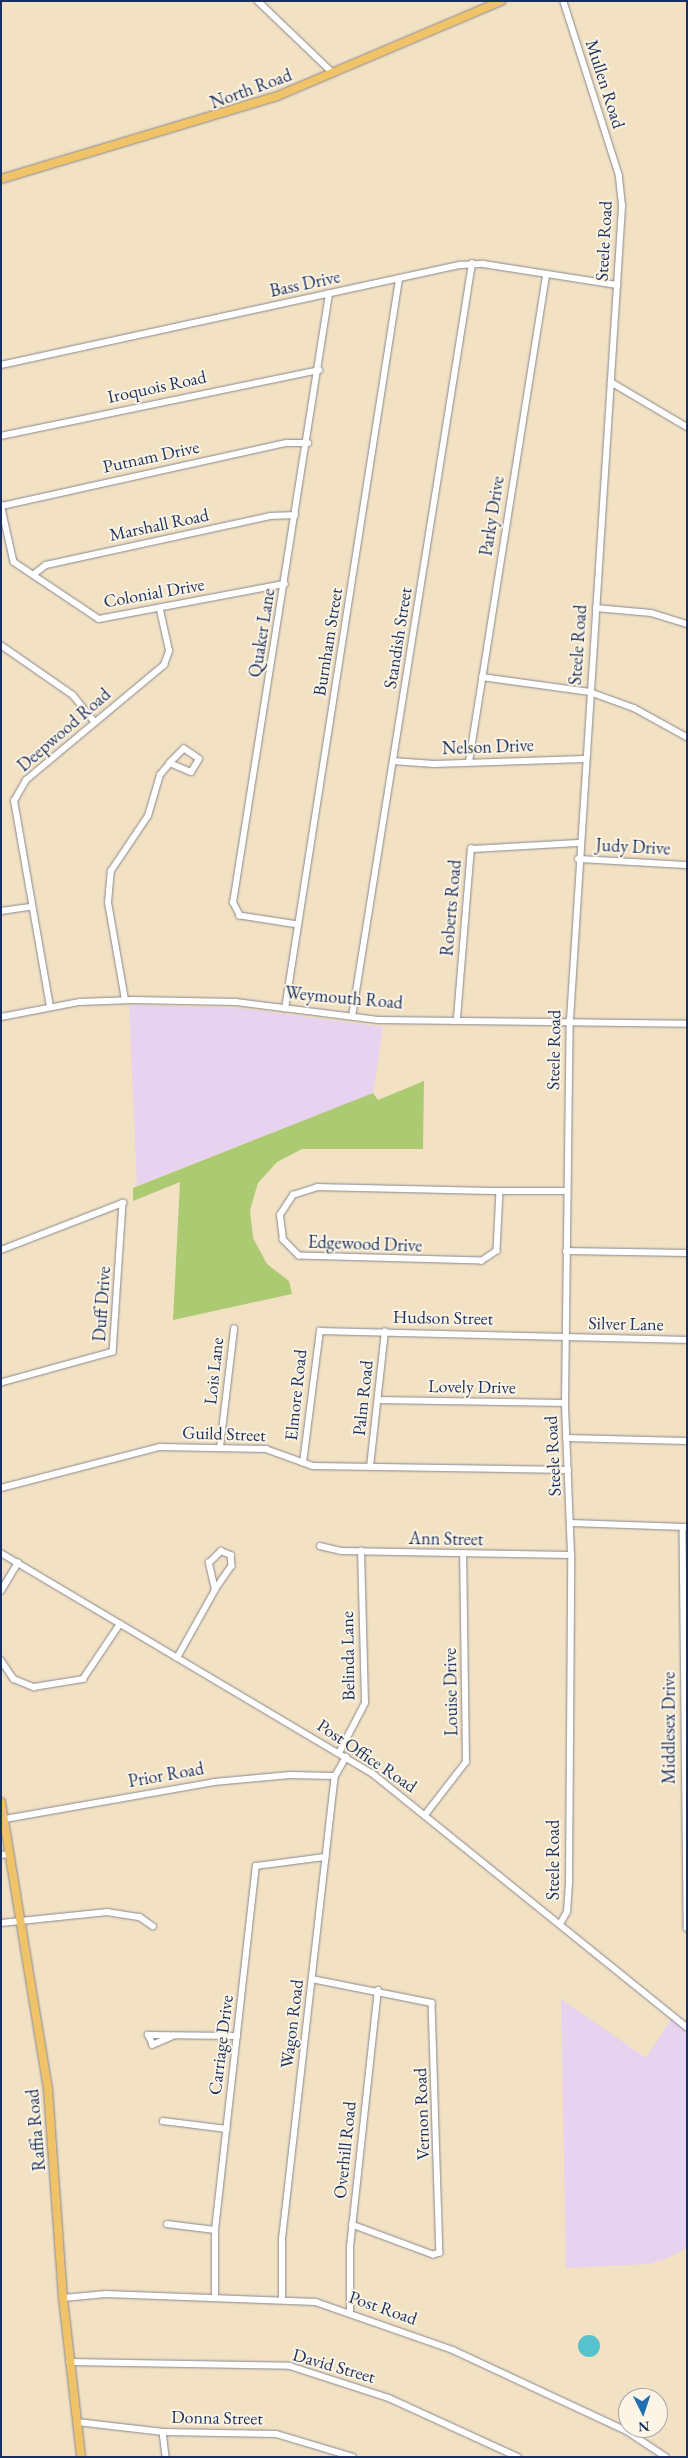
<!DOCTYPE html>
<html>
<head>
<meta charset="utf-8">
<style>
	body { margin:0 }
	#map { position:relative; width:688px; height:2458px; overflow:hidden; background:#f3e1c3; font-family:"EB Garamond",serif }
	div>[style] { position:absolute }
	.built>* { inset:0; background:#e7d2ef }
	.green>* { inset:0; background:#acca72 }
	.water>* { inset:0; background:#55c2ce }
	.round { border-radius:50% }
	.roads { filter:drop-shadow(0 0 1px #878890) drop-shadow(0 0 1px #878890) }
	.minor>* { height:5.5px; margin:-2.75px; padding:0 2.75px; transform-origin:2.75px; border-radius:2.75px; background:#fff }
	.major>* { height:8px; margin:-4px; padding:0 4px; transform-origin:4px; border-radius:4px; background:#f1c369 }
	span { translate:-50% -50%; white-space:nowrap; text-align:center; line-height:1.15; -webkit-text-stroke:4px #fcf5e5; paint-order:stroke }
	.street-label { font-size:18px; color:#1b2f5e }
	.frame { position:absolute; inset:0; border:2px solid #1b2f5e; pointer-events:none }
	.north { position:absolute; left:618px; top:2388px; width:50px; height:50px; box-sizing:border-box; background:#fcf5e5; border:1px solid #a2a6af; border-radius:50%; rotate:176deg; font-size:14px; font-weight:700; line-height:20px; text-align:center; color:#1b2f5e }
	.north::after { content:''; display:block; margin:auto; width:18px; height:22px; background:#1f6fb2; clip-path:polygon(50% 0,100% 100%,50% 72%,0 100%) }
</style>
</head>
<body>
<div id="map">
	<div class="built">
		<i style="clip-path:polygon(129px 1005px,238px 1008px,383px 1027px,373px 1093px,137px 1186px)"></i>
		<i style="clip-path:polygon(561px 1999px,646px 2058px,674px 2015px,687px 2025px,687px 2248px,668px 2258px,649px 2264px,566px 2268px)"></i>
	</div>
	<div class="green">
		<i style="clip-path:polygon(424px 1081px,423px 1149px,302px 1149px,277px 1162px,258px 1183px,250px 1210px,253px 1238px,267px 1264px,289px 1281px,292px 1294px,173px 1320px,180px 1182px,133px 1201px,133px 1188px,373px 1093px,378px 1100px)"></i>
	</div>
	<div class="water">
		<i class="round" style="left:578px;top:2335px;width:22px;height:22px"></i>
	</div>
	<div class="roads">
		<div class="minor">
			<i style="left:258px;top:1px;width:104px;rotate:43.8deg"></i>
			<i style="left:1px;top:365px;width:471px;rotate:-12.3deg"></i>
			<i style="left:461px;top:265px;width:22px;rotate:-3deg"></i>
			<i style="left:483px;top:264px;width:136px;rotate:8.9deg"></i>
			<i style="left:611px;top:382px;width:88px;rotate:30.6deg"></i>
			<i style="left:1px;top:436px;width:325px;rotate:-11.7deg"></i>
			<i style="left:1px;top:504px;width:59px;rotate:77.4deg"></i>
			<i style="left:14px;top:562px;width:102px;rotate:33.8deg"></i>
			<i style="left:99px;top:619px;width:189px;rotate:-10.7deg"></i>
			<i style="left:2px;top:506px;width:292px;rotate:-12.5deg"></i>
			<i style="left:287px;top:443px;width:21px"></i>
			<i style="left:33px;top:575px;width:16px;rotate:-38deg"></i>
			<i style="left:46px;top:565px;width:229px;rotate:-12.3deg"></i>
			<i style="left:270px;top:516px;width:25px;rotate:-2deg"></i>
			<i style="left:596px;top:608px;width:55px;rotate:5.2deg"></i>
			<i style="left:651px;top:613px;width:38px;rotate:17deg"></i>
			<i style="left:1px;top:645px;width:88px;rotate:34.8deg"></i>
			<i style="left:73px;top:695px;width:35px;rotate:51deg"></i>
			<i style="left:482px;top:677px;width:109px;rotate:7.9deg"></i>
			<i style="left:590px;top:692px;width:47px;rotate:20deg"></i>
			<i style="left:634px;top:708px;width:60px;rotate:28.7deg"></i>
			<i style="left:393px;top:761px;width:41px;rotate:4.2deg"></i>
			<i style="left:434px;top:764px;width:150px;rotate:-1.9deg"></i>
			<i style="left:469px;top:762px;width:493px;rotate:-81deg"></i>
			<i style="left:578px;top:859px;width:109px;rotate:3.2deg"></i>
			<i style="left:1px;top:911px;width:29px;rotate:-8deg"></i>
			<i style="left:298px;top:925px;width:59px;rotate:-171.2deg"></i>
			<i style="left:240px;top:916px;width:15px;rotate:-118deg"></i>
			<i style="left:233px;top:903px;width:617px;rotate:-81.04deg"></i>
			<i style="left:125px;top:1000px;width:98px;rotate:-99.9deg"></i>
			<i style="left:108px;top:903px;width:32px;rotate:-85deg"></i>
			<i style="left:111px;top:871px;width:66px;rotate:-56.1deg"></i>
			<i style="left:148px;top:816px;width:43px;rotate:-73.7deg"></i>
			<i style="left:160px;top:775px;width:16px;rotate:-50deg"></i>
			<i style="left:170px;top:763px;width:23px;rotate:23deg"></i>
			<i style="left:191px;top:772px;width:15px;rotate:-58deg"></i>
			<i style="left:199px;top:759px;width:18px;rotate:-146deg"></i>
			<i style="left:184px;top:749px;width:20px;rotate:135deg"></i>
			<i style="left:50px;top:1007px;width:209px;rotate:-99.9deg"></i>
			<i style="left:14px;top:801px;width:24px;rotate:-60deg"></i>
			<i style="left:26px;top:780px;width:180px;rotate:-39.8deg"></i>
			<i style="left:164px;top:665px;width:15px;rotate:-70deg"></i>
			<i style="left:169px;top:651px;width:42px;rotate:-102.4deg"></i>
			<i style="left:285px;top:1009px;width:739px;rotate:-81.12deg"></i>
			<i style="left:1px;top:1017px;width:80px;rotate:-10.8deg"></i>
			<i style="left:80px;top:1002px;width:52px;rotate:-2.2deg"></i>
			<i style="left:132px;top:1000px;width:104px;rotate:1.1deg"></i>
			<i style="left:236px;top:1002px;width:143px;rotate:7.2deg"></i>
			<i style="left:378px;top:1020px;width:309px;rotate:0.7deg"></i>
			<i style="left:352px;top:1017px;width:763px;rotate:-80.95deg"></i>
			<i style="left:457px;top:1018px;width:170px;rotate:-85.3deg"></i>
			<i style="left:471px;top:849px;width:108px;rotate:-3.2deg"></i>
			<i style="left:318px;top:1187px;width:182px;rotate:1.3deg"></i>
			<i style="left:500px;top:1191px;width:60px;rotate:92.9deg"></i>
			<i style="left:497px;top:1251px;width:18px;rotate:146deg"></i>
			<i style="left:482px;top:1261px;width:183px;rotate:-178.4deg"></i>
			<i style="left:299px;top:1256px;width:23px;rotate:-135deg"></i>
			<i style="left:283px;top:1240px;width:25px;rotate:-97deg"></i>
			<i style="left:280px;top:1215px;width:24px;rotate:-57deg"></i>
			<i style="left:293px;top:1195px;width:26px;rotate:-18deg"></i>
			<i style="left:500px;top:1191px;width:67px"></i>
			<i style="left:1px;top:1250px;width:131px;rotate:-21.1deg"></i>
			<i style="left:123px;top:1203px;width:149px;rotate:93.8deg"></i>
			<i style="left:113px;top:1352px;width:116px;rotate:164.5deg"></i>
			<i style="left:566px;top:1251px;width:121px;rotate:0.9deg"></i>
			<i style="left:379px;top:1400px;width:186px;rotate:0.9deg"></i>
			<i style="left:566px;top:1438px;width:121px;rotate:1.4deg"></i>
			<i style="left:220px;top:1447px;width:119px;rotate:-83.2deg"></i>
			<i style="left:303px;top:1463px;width:133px;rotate:-82.7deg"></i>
			<i style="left:320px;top:1331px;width:367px;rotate:1.4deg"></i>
			<i style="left:370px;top:1467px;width:136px;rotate:-83.7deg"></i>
			<i style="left:1px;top:1488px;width:164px;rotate:-14.5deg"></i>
			<i style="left:160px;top:1447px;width:106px;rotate:1.1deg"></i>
			<i style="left:266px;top:1449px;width:50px;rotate:19.9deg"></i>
			<i style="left:313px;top:1466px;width:255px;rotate:0.9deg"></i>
			<i style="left:571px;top:1523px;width:114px;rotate:2deg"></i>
			<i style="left:683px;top:1527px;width:401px;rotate:89.4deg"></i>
			<i style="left:320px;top:1546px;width:22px;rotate:13deg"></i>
			<i style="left:341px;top:1551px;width:230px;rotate:1deg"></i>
			<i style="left:221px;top:1551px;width:11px;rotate:22deg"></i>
			<i style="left:231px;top:1555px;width:11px;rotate:85deg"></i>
			<i style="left:232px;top:1566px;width:29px;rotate:125deg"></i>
			<i style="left:215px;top:1590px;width:28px;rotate:-103deg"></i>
			<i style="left:209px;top:1563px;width:17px;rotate:-45deg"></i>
			<i style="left:1px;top:1553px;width:431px;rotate:30.7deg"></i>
			<i style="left:372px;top:1773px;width:405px;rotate:38.9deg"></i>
			<i style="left:1px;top:1591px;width:33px;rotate:-59deg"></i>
			<i style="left:177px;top:1658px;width:78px;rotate:-60.8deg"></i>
			<i style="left:1px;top:1660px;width:23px;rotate:56deg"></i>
			<i style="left:14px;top:1679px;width:22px;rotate:22deg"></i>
			<i style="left:34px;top:1687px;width:50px;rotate:-9.3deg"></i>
			<i style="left:83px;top:1679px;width:66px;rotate:-56.1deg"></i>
			<i style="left:339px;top:1753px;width:56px;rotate:-62.5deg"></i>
			<i style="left:365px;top:1703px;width:152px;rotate:-91.5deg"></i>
			<i style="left:425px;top:1815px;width:67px;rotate:-52.3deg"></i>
			<i style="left:466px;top:1762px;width:207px;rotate:-90.8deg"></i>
			<i style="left:5px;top:1819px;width:212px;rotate:-10deg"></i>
			<i style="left:214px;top:1782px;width:76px;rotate:-5.3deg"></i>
			<i style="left:290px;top:1775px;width:45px;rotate:1.3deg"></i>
			<i style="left:1px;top:1855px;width:9px;rotate:-6deg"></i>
			<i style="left:1px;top:1923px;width:107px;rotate:-5.9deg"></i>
			<i style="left:107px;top:1912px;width:33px;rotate:9deg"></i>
			<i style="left:140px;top:1917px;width:16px;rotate:35deg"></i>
			<i style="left:560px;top:1924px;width:14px;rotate:-60deg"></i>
			<i style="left:567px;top:1912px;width:31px;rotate:-86deg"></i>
			<i style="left:569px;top:1881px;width:326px;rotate:-89.6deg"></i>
			<i style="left:571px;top:1555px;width:152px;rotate:-92.3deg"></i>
			<i style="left:565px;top:1403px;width:383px;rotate:-89.3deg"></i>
			<i style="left:570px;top:1020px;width:816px;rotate:-86.34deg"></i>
			<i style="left:622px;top:206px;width:30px;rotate:-96deg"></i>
			<i style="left:619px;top:176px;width:184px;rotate:-107.7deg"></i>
			<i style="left:312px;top:1979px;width:122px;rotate:11.3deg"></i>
			<i style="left:432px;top:2003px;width:250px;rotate:88.2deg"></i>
			<i style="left:440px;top:2253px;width:7px;rotate:164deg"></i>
			<i style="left:433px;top:2255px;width:86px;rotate:-159.7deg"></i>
			<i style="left:172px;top:2037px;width:21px;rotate:157deg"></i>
			<i style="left:153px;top:2045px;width:11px;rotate:-117deg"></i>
			<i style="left:148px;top:2035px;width:89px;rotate:0.6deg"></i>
			<i style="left:163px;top:2121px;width:64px;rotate:7.2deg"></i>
			<i style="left:167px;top:2224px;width:48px;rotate:7.1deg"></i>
			<i style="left:63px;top:2298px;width:43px;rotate:-5.3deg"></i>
			<i style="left:106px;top:2294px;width:210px;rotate:2.2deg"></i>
			<i style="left:316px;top:2302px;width:145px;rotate:19.3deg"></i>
			<i style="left:453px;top:2350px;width:192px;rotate:25deg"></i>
			<i style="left:627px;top:2431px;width:47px;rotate:33.7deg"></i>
			<i style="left:215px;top:2298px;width:68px;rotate:-90deg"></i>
			<i style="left:215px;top:2230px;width:366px;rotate:-83.6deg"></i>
			<i style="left:256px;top:1866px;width:70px;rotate:-7.4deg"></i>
			<i style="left:282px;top:2298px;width:59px;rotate:-90deg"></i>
			<i style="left:282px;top:2239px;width:466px;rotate:-83.5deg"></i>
			<i style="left:335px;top:1776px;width:22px;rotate:-60deg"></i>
			<i style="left:350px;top:2313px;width:66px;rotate:-90deg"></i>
			<i style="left:350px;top:2247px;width:258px;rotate:-83.8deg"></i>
			<i style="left:69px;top:2362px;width:221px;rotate:1deg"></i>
			<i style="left:290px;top:2366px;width:104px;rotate:17.9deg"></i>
			<i style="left:389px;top:2398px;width:142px;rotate:24.6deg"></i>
			<i style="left:77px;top:2422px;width:87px;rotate:6.6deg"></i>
			<i style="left:163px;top:2432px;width:113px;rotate:1deg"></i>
			<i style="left:276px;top:2434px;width:80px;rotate:16.6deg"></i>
			<i style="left:163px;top:2432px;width:25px;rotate:83deg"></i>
		</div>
		<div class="major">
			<i style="left:1px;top:179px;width:286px;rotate:-16.7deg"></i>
			<i style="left:275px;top:97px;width:246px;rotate:-23deg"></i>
			<i style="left:1px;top:1802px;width:291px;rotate:80.7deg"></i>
			<i style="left:48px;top:2089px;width:210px;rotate:85.9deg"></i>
			<i style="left:63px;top:2298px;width:160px;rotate:83.5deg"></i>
		</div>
	</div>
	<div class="street-label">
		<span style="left:605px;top:84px;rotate:72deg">Mullen Road</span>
		<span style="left:251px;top:89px;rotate:-20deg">North Road</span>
		<span style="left:604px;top:241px;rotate:-87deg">Steele Road</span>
		<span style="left:305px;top:284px;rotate:-12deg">Bass Drive</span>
		<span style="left:157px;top:387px;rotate:-12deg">Iroquois Road</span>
		<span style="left:151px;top:457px;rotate:-12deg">Putnam Drive</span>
		<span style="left:492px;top:516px;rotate:-81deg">Parky Drive</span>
		<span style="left:159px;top:525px;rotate:-12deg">Marshall Road</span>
		<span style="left:154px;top:593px;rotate:-10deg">Colonial Drive</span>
		<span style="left:262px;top:633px;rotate:-81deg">Quaker Lane</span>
		<span style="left:398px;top:638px;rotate:-81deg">Standish Street</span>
		<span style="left:328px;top:642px;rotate:-81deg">Burnham Street</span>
		<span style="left:578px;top:645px;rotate:-86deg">Steele Road</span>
		<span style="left:64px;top:730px;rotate:-41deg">Deepwood Road</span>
		<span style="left:488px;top:747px;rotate:-2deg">Nelson Drive</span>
		<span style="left:633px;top:847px;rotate:3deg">Judy Drive</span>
		<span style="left:451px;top:908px;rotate:-85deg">Roberts Road</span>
		<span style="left:344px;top:998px;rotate:5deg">Weymouth Road</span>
		<span style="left:554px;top:1050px;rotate:-89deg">Steele Road</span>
		<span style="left:365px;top:1244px;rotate:2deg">Edgewood Drive</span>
		<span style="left:102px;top:1304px;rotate:-86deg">Duff Drive</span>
		<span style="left:443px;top:1318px;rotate:1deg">Hudson Street</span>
		<span style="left:626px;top:1324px;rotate:1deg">Silver Lane</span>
		<span style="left:214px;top:1371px;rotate:-84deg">Lois Lane</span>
		<span style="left:472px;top:1387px;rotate:1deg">Lovely Drive</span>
		<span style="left:296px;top:1395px;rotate:-84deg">Elmore Road</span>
		<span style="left:363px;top:1398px;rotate:-84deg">Palm Road</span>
		<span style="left:224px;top:1434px;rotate:2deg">Guild Street</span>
		<span style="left:553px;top:1456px;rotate:-93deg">Steele Road</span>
		<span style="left:446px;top:1539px;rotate:1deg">Ann Street</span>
		<span style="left:348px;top:1656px;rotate:-91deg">Belinda Lane</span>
		<span style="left:451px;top:1692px;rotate:-91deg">Louise Drive</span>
		<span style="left:669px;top:1728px;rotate:-90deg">Middlesex Drive</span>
		<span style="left:367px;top:1756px;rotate:34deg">Post Office Road</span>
		<span style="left:166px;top:1775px;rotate:-10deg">Prior Road</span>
		<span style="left:553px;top:1860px;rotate:-90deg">Steele Road</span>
		<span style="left:292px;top:2024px;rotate:-83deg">Wagon Road</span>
		<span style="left:221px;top:2045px;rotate:-83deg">Carriage Drive</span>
		<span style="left:422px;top:2114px;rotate:-92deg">Vernon Road</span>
		<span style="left:36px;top:2130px;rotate:-95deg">Raffia Road</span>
		<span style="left:345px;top:2150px;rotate:-84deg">Overhill Road</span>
		<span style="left:383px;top:2308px;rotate:19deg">Post Road</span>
		<span style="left:334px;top:2366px;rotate:16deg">David Street</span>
		<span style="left:217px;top:2418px;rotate:1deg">Donna Street</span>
	</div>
	<div class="frame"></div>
	<div class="north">N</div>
</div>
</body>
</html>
